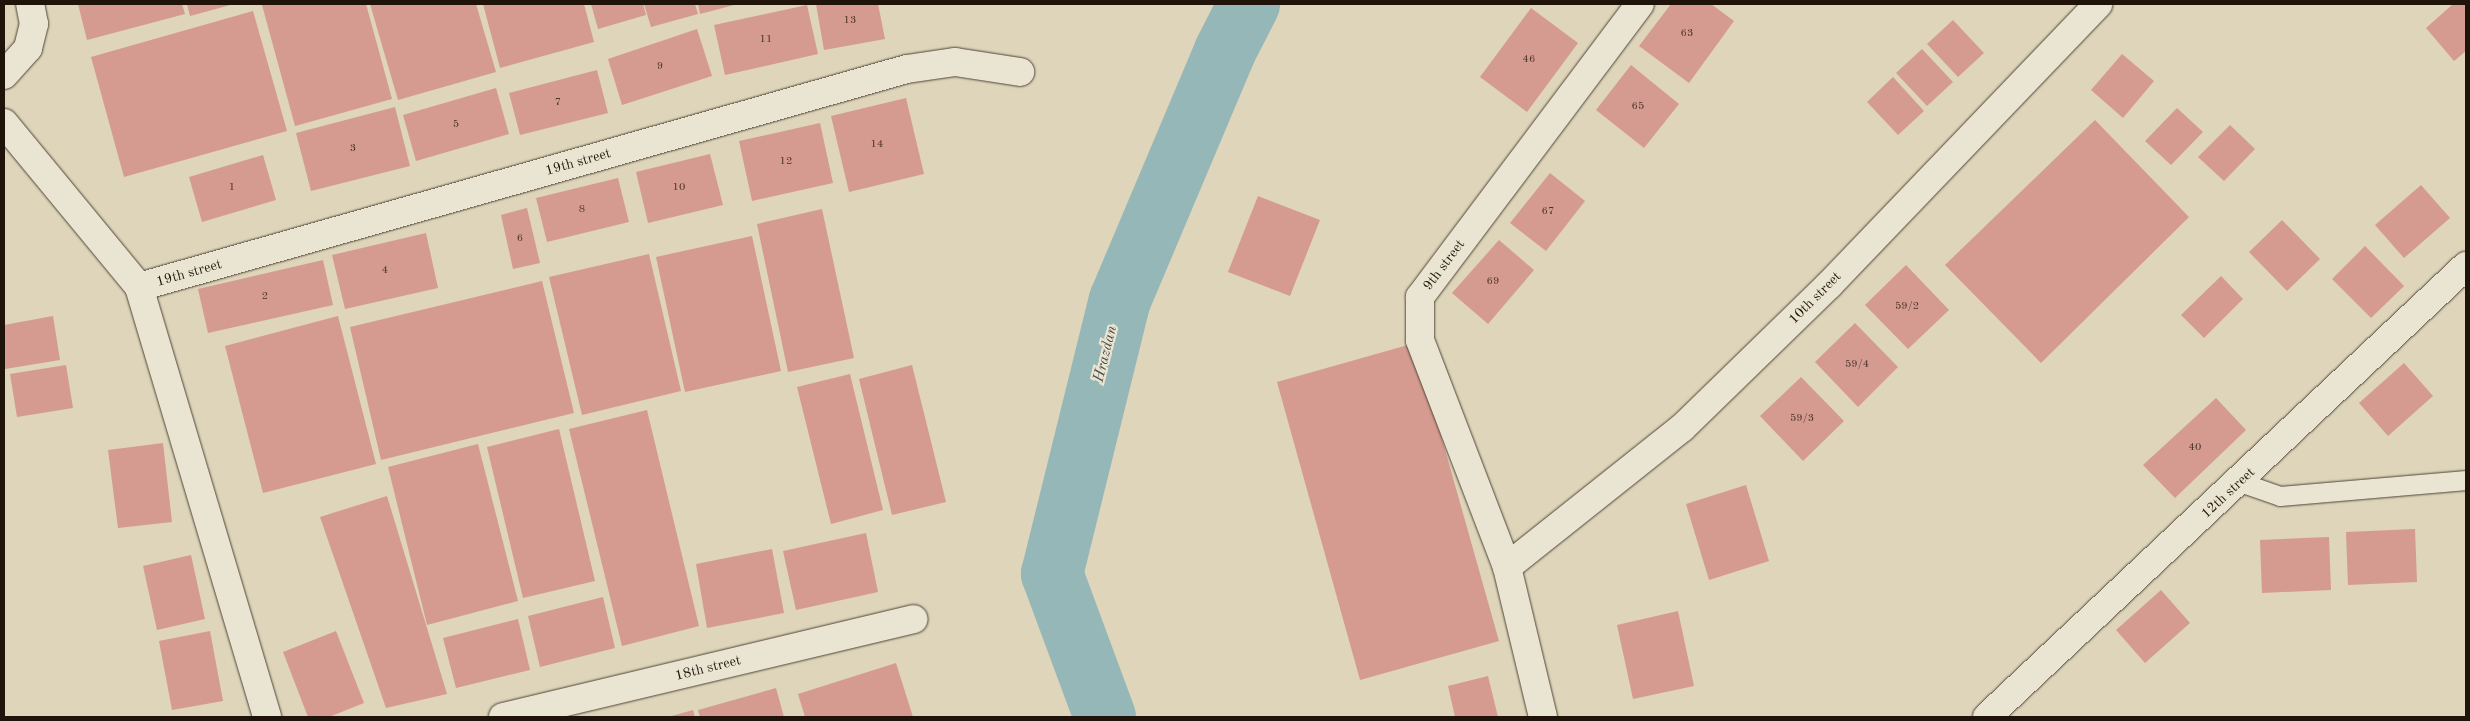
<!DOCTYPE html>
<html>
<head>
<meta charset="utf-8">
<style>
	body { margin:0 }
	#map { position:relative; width:2470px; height:721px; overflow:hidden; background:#ded5ba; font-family:"Old Standard TT",serif }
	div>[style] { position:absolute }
	.river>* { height:62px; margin:-31px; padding:0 31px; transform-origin:31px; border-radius:31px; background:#95b7b8 }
	.building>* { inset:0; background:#d59b90 }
	.roads { filter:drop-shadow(0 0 1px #504436) drop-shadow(0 0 1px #504436) }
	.service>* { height:19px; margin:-9.5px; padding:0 9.5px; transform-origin:9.5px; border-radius:9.5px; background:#eae4d2 }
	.minor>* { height:28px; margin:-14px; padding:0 14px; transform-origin:14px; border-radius:14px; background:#eae4d2 }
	span { translate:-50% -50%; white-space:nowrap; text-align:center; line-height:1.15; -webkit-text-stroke:4.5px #eae4d2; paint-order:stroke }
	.number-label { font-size:11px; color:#4d352c }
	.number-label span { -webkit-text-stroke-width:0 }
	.street-label { font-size:14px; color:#20130a }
	.water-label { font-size:15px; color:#494c47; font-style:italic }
	.frame { position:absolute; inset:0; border:5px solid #20130a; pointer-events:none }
</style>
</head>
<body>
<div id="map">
	<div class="river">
		<i style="left:1105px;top:717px;width:153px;rotate:-110.3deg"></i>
		<i style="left:1052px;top:574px;width:282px;rotate:-76.1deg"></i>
		<i style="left:1120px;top:300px;width:270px;rotate:-67.1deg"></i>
		<i style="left:1225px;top:51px;width:53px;rotate:-62.9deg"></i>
	</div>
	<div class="building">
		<i style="clip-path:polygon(78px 4px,182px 4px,185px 14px,87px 40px)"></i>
		<i style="clip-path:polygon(187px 4px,234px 4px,190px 16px)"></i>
		<i style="clip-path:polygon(267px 4px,366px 4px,392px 99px,295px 126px,262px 5px)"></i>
		<i style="clip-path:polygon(370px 4px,476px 4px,496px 72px,398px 100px)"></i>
		<i style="clip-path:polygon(483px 4px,584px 4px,594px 42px,500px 68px)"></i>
		<i style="clip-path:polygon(591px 4px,643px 4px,646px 15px,598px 29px)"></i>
		<i style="clip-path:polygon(644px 4px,695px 4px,698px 14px,651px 27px)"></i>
		<i style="clip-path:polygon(698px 4px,738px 4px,700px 14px)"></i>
		<i style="clip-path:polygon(816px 4px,878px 4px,885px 39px,824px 50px)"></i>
		<i style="clip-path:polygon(1671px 4px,1711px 4px,1734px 21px,1689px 83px,1639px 46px)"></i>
		<i style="clip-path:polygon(2453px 4px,2466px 4px,2466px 51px,2454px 61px,2426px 28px)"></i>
		<i style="clip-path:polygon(807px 5px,818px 54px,725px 75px,714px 25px)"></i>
		<i style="clip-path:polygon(1531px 8px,1578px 43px,1527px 112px,1480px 77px)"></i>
		<i style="clip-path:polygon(253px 11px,287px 131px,124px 177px,91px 57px)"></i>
		<i style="clip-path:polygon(1953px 20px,1984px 53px,1958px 77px,1927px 44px)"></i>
		<i style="clip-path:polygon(697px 29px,712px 76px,622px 105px,608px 59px)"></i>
		<i style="clip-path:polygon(1922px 49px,1953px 82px,1927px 106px,1896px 73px)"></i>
		<i style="clip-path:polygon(2122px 54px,2154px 81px,2123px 118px,2091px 90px)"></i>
		<i style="clip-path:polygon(1631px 65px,1679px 104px,1644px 148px,1596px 110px)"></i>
		<i style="clip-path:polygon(597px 70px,608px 113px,520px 135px,509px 93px)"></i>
		<i style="clip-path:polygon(1893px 77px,1924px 111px,1898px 135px,1867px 102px)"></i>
		<i style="clip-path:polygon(496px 88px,509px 134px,416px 161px,403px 115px)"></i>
		<i style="clip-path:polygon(906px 98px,924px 174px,849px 192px,831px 116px)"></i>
		<i style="clip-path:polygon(395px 107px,410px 166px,311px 191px,296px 133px)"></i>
		<i style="clip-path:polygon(2177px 108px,2203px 132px,2171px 165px,2145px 141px)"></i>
		<i style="clip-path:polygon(2095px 120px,2189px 217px,2041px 363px,1945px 265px)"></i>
		<i style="clip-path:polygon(820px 123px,833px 183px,752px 201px,739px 141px)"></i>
		<i style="clip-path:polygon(2230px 125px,2255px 149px,2224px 181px,2198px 157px)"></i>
		<i style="clip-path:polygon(710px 154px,723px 205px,648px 223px,636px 172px)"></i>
		<i style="clip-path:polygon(263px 155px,276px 200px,202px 222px,189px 177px)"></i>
		<i style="clip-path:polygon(1550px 173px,1585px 201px,1546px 251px,1510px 223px)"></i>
		<i style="clip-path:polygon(618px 178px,629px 222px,547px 242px,536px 198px)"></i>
		<i style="clip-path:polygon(2421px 185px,2450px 218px,2404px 258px,2375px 225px)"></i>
		<i style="clip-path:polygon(1258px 196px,1320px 220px,1290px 296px,1228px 272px)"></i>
		<i style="clip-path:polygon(527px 208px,540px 263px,513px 269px,501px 215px)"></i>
		<i style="clip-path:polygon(822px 209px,854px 358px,788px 372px,757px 224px)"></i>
		<i style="clip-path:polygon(2282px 220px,2320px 259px,2287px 291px,2249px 252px)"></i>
		<i style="clip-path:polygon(426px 233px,438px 288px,345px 309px,332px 255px)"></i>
		<i style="clip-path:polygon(752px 236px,781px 371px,685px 392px,656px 257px)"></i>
		<i style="clip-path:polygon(1499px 240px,1534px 270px,1488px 324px,1452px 293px)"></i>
		<i style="clip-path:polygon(2365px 246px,2404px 286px,2371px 318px,2332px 279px)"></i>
		<i style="clip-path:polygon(649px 254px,681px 391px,582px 415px,549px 277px)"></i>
		<i style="clip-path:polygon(323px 260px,333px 305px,208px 333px,198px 289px)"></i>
		<i style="clip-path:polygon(1906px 265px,1949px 310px,1908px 349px,1865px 305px)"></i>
		<i style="clip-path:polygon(2221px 276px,2243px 299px,2204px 338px,2181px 315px)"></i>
		<i style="clip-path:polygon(542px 281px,574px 413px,381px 460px,350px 327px)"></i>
		<i style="clip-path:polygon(53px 316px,60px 360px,5px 369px,4px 325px)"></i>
		<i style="clip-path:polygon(338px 316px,376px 464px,263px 493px,225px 346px)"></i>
		<i style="clip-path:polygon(1855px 323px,1898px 367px,1858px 407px,1815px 362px)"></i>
		<i style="clip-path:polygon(1415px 343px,1499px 641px,1360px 680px,1277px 382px)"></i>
		<i style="clip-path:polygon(2404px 363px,2433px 396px,2388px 436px,2359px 403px)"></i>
		<i style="clip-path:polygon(66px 365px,73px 408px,17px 417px,10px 374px)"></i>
		<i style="clip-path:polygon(912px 365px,946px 502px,892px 515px,859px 379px)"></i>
		<i style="clip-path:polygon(850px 374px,883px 510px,831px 524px,797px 387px)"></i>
		<i style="clip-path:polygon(1801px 377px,1844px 421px,1803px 461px,1760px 416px)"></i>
		<i style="clip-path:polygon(2216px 398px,2246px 430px,2175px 498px,2143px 465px)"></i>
		<i style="clip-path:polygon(647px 410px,699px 626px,622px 646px,569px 429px)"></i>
		<i style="clip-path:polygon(559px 429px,595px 581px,523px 598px,487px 447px)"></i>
		<i style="clip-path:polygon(163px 443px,172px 522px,118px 528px,108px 450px)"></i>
		<i style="clip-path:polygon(478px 444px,518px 601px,427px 625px,388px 467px)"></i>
		<i style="clip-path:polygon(1746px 485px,1769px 561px,1709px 580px,1686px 504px)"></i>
		<i style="clip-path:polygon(387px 496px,447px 694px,386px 708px,320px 517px)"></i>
		<i style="clip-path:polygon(2415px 529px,2417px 582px,2348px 585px,2346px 532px)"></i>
		<i style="clip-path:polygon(866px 533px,878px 592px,796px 610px,783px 551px)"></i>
		<i style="clip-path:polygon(2329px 537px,2331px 590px,2262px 593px,2260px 540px)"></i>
		<i style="clip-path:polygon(772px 549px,784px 613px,707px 628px,696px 564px)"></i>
		<i style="clip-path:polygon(191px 555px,205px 619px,157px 630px,143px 566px)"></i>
		<i style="clip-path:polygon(2161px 590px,2190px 623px,2145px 663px,2116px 630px)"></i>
		<i style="clip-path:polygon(603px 597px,615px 648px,540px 667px,528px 616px)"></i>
		<i style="clip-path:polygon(1678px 611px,1694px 686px,1633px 699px,1617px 625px)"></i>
		<i style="clip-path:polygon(518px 619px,530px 670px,456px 688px,443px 638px)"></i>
		<i style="clip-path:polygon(210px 631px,223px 701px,172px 710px,159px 641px)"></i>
		<i style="clip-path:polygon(336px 631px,364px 703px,329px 717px,308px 717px,283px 652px)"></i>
		<i style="clip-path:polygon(896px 663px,913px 717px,805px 717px,798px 694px)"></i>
		<i style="clip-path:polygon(1488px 676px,1498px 717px,1455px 717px,1448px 686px)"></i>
		<i style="clip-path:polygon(776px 688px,784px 717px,700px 717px,698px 710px)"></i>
		<i style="clip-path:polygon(693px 710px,695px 717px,668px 717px)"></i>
	</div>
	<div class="roads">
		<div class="service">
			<i style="left:2240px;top:482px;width:42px;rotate:19.3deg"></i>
			<i style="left:2280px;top:496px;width:187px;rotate:-4.9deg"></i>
		</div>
		<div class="minor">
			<i style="left:4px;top:75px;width:36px;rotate:-48deg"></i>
			<i style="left:28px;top:48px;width:25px;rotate:-76deg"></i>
			<i style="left:34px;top:24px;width:20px;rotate:-101deg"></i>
			<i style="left:4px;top:123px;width:212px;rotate:50.5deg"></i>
			<i style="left:139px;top:287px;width:449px;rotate:73.4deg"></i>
			<i style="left:139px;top:287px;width:798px;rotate:-15.85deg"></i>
			<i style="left:907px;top:69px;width:49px;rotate:-8.3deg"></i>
			<i style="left:955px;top:62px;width:66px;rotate:8.7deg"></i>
			<i style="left:1507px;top:567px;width:223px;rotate:-38.5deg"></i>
			<i style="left:1682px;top:428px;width:205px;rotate:-44.2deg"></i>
			<i style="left:1829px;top:285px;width:389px;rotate:-46.2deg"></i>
			<i style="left:503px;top:717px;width:422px;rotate:-13.4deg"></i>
			<i style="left:1543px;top:717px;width:154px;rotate:-103.5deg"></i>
			<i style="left:1507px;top:567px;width:243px;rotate:-111deg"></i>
			<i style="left:1420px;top:340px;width:43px;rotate:-90deg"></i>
			<i style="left:1420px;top:297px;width:366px;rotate:-53.1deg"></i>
			<i style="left:1987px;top:717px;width:658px;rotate:-43.28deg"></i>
		</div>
	</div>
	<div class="number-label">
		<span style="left:850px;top:21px">13</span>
		<span style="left:1687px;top:34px">63</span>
		<span style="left:766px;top:40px">11</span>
		<span style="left:1529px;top:60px">46</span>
		<span style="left:660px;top:67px">9</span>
		<span style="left:558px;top:103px">7</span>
		<span style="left:1638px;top:107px">65</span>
		<span style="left:456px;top:125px">5</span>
		<span style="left:877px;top:145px">14</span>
		<span style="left:353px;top:149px">3</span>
		<span style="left:786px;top:162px">12</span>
		<span style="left:232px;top:188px">1</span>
		<span style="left:679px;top:188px">10</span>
		<span style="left:582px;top:210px">8</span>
		<span style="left:1548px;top:212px">67</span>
		<span style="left:520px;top:239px">6</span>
		<span style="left:385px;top:271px">4</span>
		<span style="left:1493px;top:282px">69</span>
		<span style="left:265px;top:297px">2</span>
		<span style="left:1907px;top:307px">59/2</span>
		<span style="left:1857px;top:365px">59/4</span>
		<span style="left:1802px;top:419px">59/3</span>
		<span style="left:2195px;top:448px">40</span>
	</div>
	<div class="street-label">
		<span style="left:578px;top:162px;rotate:-16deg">19th street</span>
		<span style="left:1444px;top:265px;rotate:-53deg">9th street</span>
		<span style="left:189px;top:273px;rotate:-16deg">19th street</span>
		<span style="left:1815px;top:298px;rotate:-45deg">10th street</span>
		<span style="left:2228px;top:493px;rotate:-43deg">12th street</span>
		<span style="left:708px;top:668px;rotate:-14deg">18th street</span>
	</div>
	<div class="water-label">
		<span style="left:1106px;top:354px;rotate:-76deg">Hrazdan</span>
	</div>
	<div class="frame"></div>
</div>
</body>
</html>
